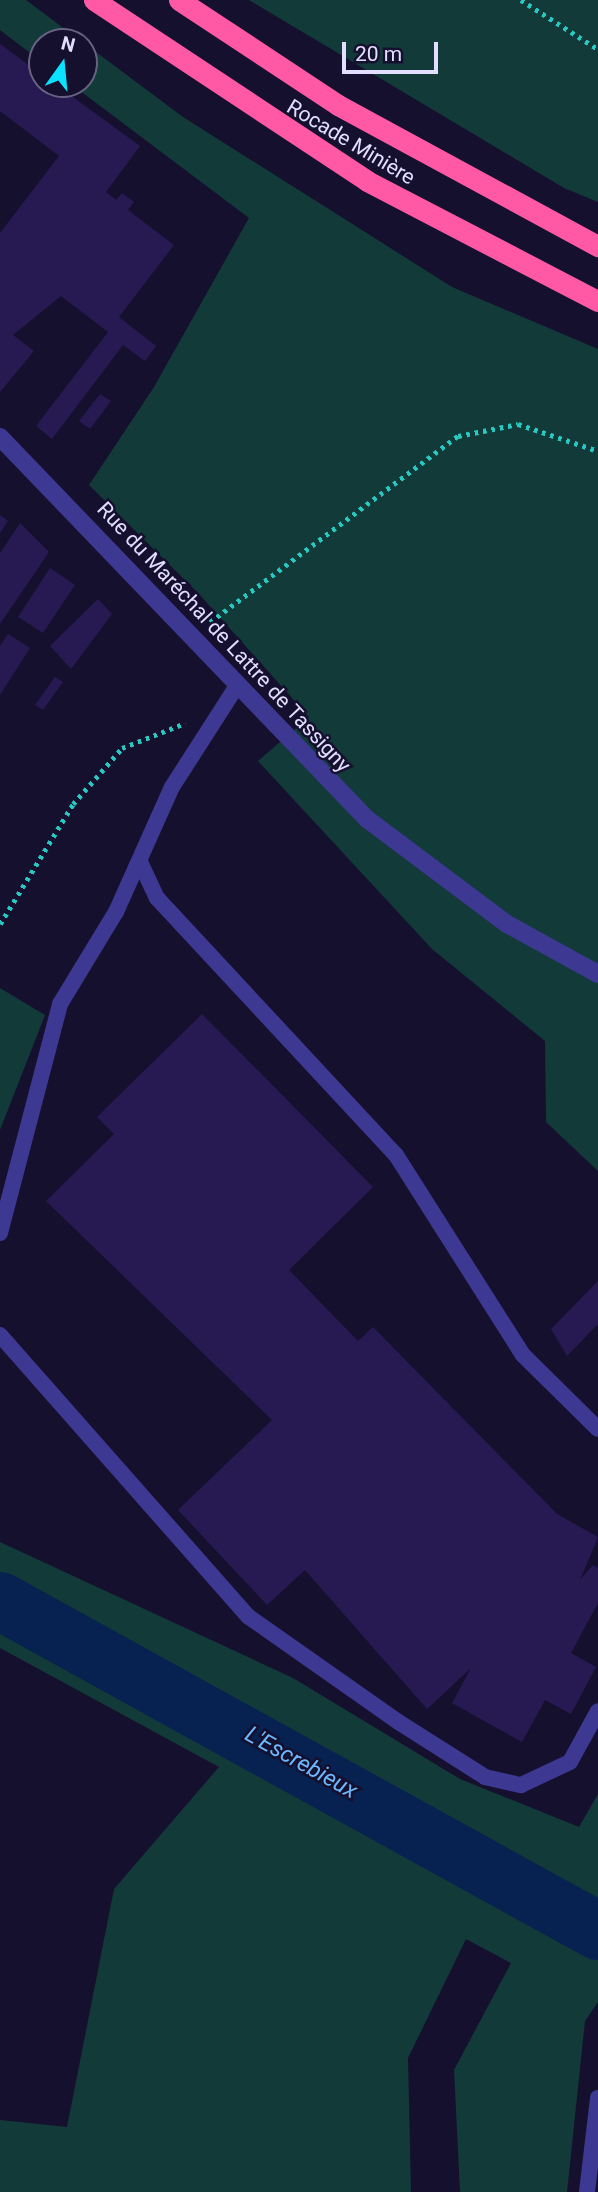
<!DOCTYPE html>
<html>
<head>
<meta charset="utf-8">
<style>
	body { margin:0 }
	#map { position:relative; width:598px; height:2192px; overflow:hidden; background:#16102f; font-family:Roboto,sans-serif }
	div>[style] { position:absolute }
	.green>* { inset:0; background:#123a39 }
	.river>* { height:58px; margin:-29px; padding:0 29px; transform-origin:29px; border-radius:29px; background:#072151 }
	.building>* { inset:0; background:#271a52 }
	.path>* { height:4.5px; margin-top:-2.25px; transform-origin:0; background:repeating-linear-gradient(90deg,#27cac3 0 3.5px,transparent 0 8.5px) }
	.service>* { height:16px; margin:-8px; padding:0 8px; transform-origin:8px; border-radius:8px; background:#3d3891 }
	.tertiary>* { height:18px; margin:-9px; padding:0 9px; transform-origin:9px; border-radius:9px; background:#3d3891 }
	.motorway>* { height:21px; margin:-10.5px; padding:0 10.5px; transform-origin:10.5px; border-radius:10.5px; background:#ff59a6 }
	span { translate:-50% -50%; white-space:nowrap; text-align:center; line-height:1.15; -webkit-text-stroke:5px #16102f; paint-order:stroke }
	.street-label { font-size:21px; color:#e2deff }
	.water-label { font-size:23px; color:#6cb8ff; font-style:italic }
	.north { position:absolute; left:28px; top:28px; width:70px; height:70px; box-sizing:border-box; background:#16102f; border:2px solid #686282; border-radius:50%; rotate:15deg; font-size:19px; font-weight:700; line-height:28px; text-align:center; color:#e2deff }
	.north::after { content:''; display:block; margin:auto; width:24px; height:32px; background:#0ae2ff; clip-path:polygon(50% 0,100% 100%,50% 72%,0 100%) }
	.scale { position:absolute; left:342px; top:42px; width:96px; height:32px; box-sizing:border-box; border:4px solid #e2deff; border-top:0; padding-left:9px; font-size:21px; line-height:24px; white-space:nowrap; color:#e2deff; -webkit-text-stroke:5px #16102f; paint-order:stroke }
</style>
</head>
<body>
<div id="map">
	<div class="green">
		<i style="clip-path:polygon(0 0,26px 0,82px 42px,42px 42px,42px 62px,0 30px)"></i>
		<i style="clip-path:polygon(249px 0,598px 0,598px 202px,564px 188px)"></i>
		<i style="clip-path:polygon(84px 43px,183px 117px,452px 287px,598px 349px,598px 1171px,546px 1122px,545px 1041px,432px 949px,258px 761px,309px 717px,198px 593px,89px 485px,154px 387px,249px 218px,71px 84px,84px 84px)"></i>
		<i style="clip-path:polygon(0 988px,45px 1015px,0 1130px)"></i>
		<i style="clip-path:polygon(0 1542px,293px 1678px,460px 1779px,579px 1827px,598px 1794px,598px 2002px,585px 2021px,567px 2192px,460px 2192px,454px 2070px,511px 1963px,466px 1939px,408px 2058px,411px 2192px,0 2192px,0 2120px,67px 2127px,114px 1889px,219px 1767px,0 1648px)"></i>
	</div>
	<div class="river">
		<i style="left:0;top:1601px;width:683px;rotate:28.89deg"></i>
	</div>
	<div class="building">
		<i style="clip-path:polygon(0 44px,42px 75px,42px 84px,55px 84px,140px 146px,106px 192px,116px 200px,122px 193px,134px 202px,128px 210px,174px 245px,119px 317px,156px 346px,145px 361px,123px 345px,52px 439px,36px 426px,108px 332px,61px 296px,13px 335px,34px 351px,0 392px,0 233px,59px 156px,0 111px)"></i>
		<i style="clip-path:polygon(100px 394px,111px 401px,90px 429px,79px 421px)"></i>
		<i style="clip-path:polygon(0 515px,8px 521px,0 533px)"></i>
		<i style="clip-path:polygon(20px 523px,49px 552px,0 624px,0 553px)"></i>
		<i style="clip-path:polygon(50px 568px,75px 585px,43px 633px,18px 617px)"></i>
		<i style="clip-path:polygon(98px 599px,112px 614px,71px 669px,50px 646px)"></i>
		<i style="clip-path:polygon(8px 634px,30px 648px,0 695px,0 646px)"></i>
		<i style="clip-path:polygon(55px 677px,63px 682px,43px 710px,35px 705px)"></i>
		<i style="clip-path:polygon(202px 1014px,373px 1187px,289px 1270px,358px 1341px,373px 1327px,557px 1514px,598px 1537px,580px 1580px,593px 1565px,598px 1568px,598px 1603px,571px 1653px,596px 1667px,571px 1714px,545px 1700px,522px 1742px,452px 1703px,471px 1668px,427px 1709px,305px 1570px,267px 1605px,178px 1510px,272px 1420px,46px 1201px,114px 1134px,97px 1117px)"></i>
		<i style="clip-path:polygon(598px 1281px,598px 1324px,567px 1356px,551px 1329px)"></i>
	</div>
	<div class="path">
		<i style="left:521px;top:0;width:91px;rotate:32.5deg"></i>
		<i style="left:210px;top:622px;width:310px;rotate:-36.9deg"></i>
		<i style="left:458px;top:436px;width:61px;rotate:-11.3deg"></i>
		<i style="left:518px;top:424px;width:84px;rotate:18.6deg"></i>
		<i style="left:0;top:924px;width:140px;rotate:-58.7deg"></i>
		<i style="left:73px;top:804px;width:74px;rotate:-48.8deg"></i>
		<i style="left:122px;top:748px;width:68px;rotate:-21.6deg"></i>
	</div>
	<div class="service">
		<i style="left:141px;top:864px;width:38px;rotate:65deg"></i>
		<i style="left:157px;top:898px;width:351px;rotate:47.1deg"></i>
		<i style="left:396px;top:1155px;width:237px;rotate:57.6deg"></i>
		<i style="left:523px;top:1355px;width:105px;rotate:44.6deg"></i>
		<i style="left:0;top:1233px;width:237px;rotate:-75.3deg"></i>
		<i style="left:60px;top:1004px;width:108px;rotate:-58.7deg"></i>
		<i style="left:116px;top:912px;width:137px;rotate:-65.9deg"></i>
		<i style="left:172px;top:787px;width:117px;rotate:-57.3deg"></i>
		<i style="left:0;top:1335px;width:376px;rotate:48.6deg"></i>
		<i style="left:249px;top:1617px;width:184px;rotate:35.1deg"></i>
		<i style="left:400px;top:1723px;width:101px;rotate:32.4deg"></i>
		<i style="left:485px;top:1777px;width:37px;rotate:13deg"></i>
		<i style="left:521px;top:1785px;width:54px;rotate:-25.1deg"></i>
		<i style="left:570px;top:1762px;width:58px;rotate:-61.2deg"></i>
		<i style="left:587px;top:2192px;width:95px;rotate:-83.3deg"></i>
	</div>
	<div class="tertiary">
		<i style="left:0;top:437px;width:530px;rotate:46.15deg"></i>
		<i style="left:367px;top:819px;width:175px;rotate:36.9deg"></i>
		<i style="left:507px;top:924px;width:104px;rotate:28.8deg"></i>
	</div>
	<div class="motorway">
		<i style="left:94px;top:0;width:328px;rotate:33.5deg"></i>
		<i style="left:367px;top:181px;width:260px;rotate:27.5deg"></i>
		<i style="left:179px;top:0;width:191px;rotate:33.4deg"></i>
		<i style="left:338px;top:105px;width:296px;rotate:28.5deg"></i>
	</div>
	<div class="street-label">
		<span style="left:351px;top:142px;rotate:31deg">Rocade Minière</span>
		<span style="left:224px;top:637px;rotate:47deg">Rue du Maréchal de Lattre de Tassigny</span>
	</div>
	<div class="water-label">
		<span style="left:301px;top:1763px;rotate:29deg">L'Escrebieux</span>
	</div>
	<div class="north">N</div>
	<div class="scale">20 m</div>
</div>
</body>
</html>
